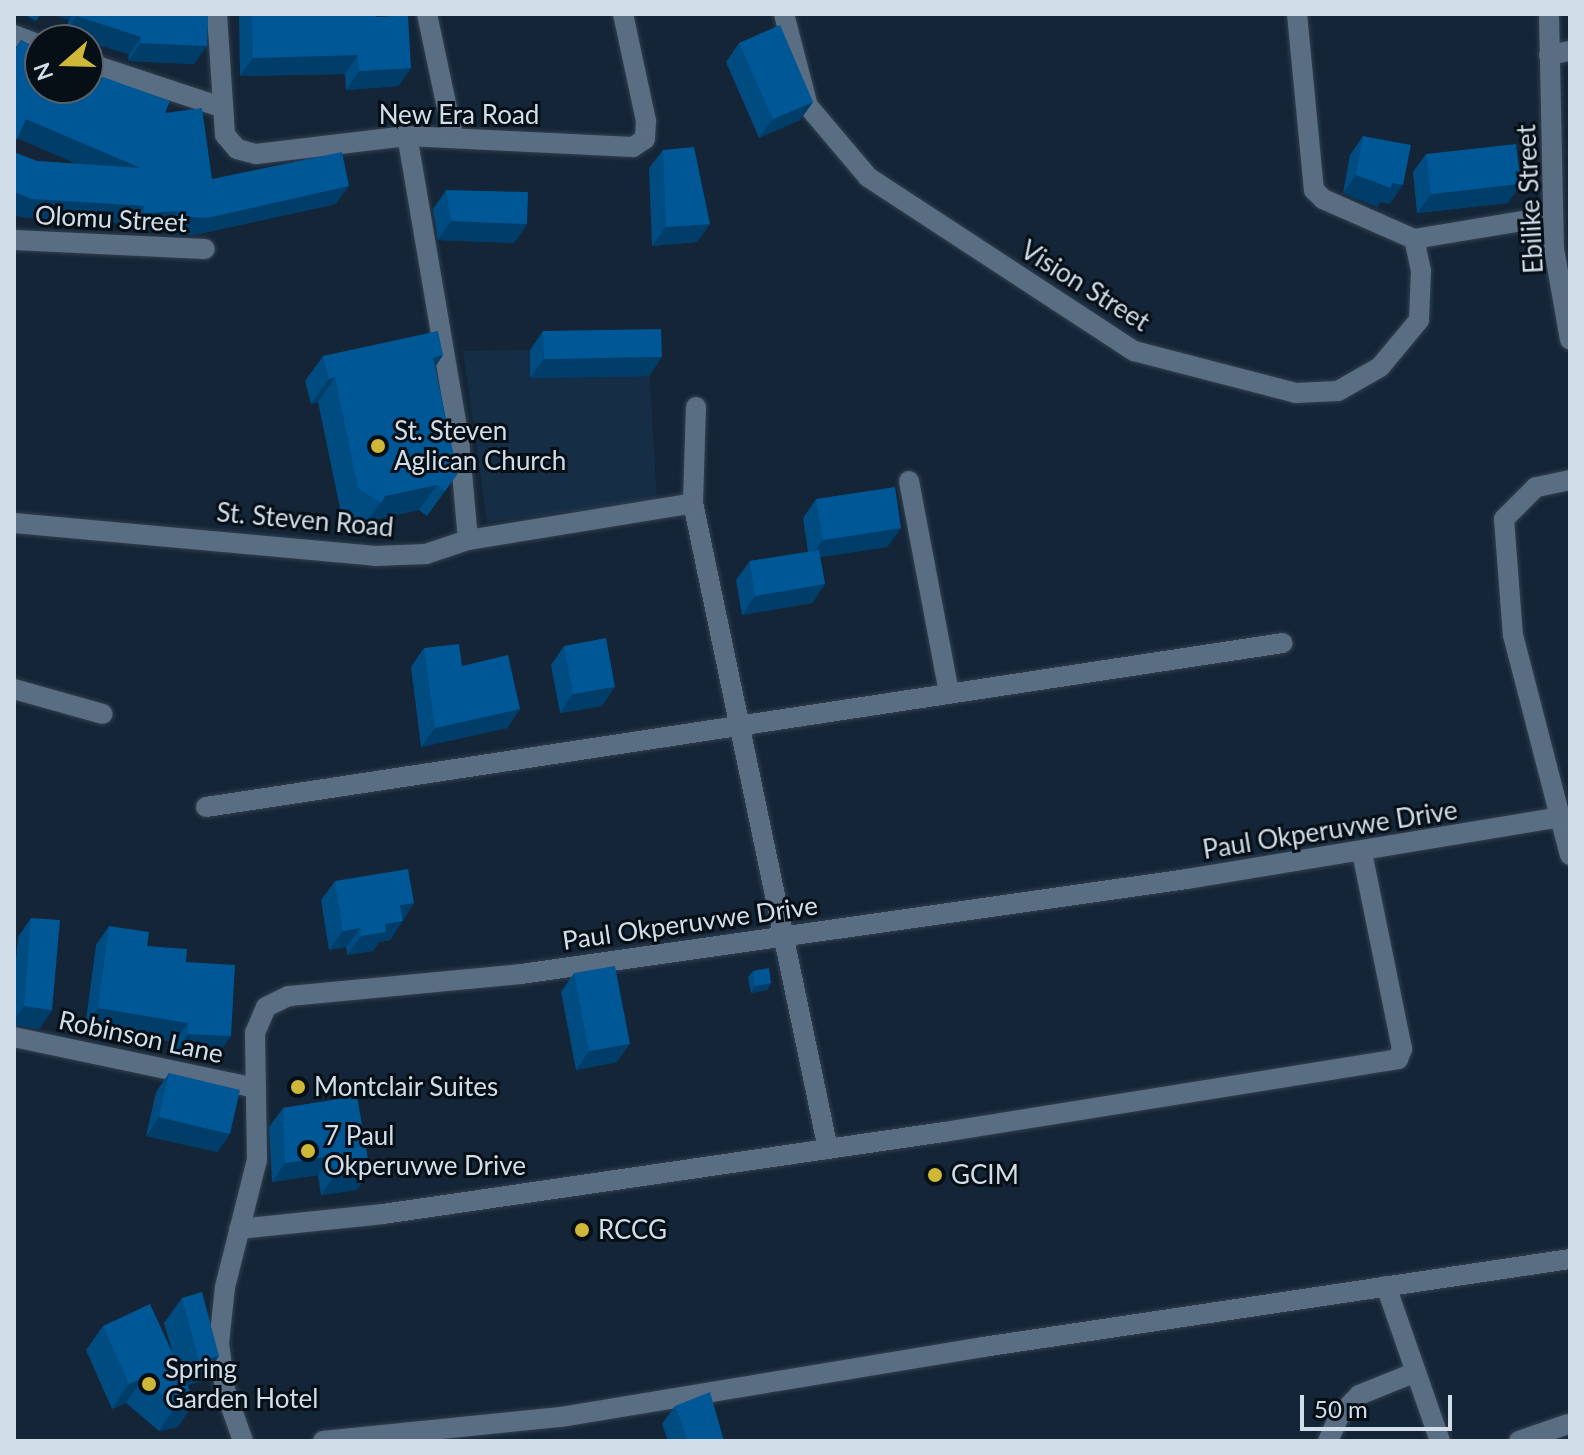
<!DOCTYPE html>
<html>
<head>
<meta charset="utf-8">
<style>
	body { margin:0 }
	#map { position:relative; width:1584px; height:1455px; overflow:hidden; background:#132537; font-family:Lato,sans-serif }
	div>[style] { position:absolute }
	.built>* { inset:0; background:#162e45 }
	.roads { filter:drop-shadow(0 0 2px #32404f) drop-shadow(0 0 2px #32404f) }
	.minor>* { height:20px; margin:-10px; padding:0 10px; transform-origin:10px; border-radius:10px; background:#596e83 }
	.wall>* { inset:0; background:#004b80 }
	.shaded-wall>* { inset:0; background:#003d68 }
	.building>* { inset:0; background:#005795 }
	.dots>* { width:22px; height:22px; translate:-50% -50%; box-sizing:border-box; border:4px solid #060e16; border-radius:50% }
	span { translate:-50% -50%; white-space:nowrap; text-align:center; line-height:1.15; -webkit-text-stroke:6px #060e16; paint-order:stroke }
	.street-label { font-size:26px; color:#d1dde9 }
	.poi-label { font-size:26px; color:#d1dde9 }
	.left { translate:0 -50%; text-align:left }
	.frame { position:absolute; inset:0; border:16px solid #d1dde9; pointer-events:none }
	.north { position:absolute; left:24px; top:24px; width:80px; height:80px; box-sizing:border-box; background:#060e16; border:2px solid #57616a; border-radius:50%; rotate:250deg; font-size:22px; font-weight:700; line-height:32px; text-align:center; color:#d1dde9 }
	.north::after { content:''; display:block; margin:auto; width:28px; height:36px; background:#cfb837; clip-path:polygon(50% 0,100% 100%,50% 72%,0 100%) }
	.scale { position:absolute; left:1300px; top:1395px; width:152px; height:36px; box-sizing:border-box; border:4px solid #d1dde9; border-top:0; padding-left:10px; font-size:24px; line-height:28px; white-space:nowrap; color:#d1dde9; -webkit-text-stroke:6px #060e16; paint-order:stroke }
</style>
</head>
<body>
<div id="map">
	<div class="built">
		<i style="clip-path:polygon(648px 348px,657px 501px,487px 522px,463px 351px)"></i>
	</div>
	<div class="roads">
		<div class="minor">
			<i style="left:217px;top:14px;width:121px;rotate:86.2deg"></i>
			<i style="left:225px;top:135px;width:18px;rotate:49deg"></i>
			<i style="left:237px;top:149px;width:20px;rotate:15deg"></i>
			<i style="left:256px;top:154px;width:152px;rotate:-6.8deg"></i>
			<i style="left:407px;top:136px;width:226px;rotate:2.8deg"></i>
			<i style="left:633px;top:147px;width:14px;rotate:-34deg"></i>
			<i style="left:645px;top:139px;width:18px;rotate:-87deg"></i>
			<i style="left:646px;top:121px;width:109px;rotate:-102.1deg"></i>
			<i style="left:427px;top:14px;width:125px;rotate:78deg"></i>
			<i style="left:784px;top:14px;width:95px;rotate:75.4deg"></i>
			<i style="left:808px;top:106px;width:93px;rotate:49.8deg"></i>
			<i style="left:868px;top:177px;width:318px;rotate:33.2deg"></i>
			<i style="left:1134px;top:351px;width:167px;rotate:14.5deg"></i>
			<i style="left:1296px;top:393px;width:42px;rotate:-2.7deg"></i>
			<i style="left:1338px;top:391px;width:48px;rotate:-29.7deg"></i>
			<i style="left:1380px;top:367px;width:61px;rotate:-50.3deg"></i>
			<i style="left:1419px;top:320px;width:49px;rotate:-87.7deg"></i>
			<i style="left:1421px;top:271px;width:33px;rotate:-102deg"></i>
			<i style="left:1297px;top:14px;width:177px;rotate:84.5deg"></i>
			<i style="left:1314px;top:190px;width:13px;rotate:45deg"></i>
			<i style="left:1323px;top:199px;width:99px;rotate:23.7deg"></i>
			<i style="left:1414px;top:239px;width:141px;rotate:-9.4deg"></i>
			<i style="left:1549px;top:14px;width:235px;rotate:88.8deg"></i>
			<i style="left:1554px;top:249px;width:92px;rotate:80deg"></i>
			<i style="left:14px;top:35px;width:28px;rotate:21deg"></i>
			<i style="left:1549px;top:55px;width:21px;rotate:-11deg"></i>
			<i style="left:88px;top:63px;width:140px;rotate:18.3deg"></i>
			<i style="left:14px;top:240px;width:191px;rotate:2.7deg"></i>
			<i style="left:696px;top:407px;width:96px;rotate:91.8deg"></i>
			<i style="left:693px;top:503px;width:660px;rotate:78.2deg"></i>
			<i style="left:1570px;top:480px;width:35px;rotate:168deg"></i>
			<i style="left:1536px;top:487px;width:45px;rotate:135deg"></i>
			<i style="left:1504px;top:519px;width:116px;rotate:85.6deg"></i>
			<i style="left:1513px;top:635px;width:227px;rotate:75.5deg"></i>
			<i style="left:909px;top:481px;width:216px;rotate:79.3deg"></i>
			<i style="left:14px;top:523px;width:363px;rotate:5.2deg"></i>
			<i style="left:375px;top:556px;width:51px;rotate:-2.2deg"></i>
			<i style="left:426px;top:554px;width:44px;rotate:-18.4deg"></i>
			<i style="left:468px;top:540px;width:101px;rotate:-95.1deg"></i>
			<i style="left:459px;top:439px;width:307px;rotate:-99.7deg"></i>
			<i style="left:468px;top:540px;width:228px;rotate:-9.3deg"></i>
			<i style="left:14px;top:689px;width:92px;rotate:15.7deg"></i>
			<i style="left:206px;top:807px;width:1089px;rotate:-8.66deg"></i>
			<i style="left:14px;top:1037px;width:247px;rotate:11.9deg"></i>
			<i style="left:239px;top:1229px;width:145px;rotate:-5.9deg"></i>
			<i style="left:383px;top:1214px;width:567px;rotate:-8.32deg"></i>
			<i style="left:944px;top:1132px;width:460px;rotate:-9.1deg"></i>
			<i style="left:1398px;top:1059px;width:11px;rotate:-68deg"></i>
			<i style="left:1402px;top:1049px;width:201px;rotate:-101.5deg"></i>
			<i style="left:1386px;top:1286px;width:164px;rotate:70.8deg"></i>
			<i style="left:243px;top:1441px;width:54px;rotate:-109.4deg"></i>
			<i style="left:225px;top:1390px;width:47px;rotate:-97.3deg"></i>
			<i style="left:219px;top:1343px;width:56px;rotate:-83.9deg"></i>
			<i style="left:225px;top:1287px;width:131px;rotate:-75.9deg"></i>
			<i style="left:257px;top:1160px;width:127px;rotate:-90.9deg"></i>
			<i style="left:255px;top:1033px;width:28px;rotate:-67deg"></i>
			<i style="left:266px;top:1007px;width:25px;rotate:-26deg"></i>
			<i style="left:289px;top:996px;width:233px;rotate:-5.4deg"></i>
			<i style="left:521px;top:974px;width:673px;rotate:-8.12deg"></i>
			<i style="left:1187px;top:879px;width:379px;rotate:-9.4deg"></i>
			<i style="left:323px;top:1441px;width:239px;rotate:-5.8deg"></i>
			<i style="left:561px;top:1417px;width:428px;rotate:-9.4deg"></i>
			<i style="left:983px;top:1347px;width:594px;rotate:-8.53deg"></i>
			<i style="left:1328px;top:1441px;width:27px;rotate:-66deg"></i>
			<i style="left:1339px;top:1416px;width:29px;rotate:-46deg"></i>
			<i style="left:1359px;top:1395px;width:61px;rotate:-22deg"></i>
			<i style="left:1519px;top:1441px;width:52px;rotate:-19.1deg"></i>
		</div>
	</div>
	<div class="wall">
		<i style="clip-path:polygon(23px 14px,41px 14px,36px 21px)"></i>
		<i style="clip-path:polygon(51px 14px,208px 14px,194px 64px,128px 61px,129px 54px,88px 42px,88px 40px,83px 40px,64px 34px,69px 20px)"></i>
		<i style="clip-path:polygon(239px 14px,376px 14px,376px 17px,411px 68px,398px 86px,346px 90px,345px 74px,240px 76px)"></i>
		<i style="clip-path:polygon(21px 40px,99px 82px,103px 77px,165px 113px,212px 179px,336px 204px,194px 235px,167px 234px,166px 229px,132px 231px,131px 224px,20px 217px,37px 161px,77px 164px,17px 138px,16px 47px)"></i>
		<i style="clip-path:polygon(739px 43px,813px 102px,800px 120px,759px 138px,726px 62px)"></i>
		<i style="clip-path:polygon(1363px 136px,1390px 204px,1381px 202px,1377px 207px,1343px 193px,1350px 155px)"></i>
		<i style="clip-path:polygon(663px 150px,710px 224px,697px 242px,652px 246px,649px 168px)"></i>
		<i style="clip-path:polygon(1426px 154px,1508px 203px,1417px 213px,1413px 172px)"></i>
		<i style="clip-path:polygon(446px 190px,527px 224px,514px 243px,438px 240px,433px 209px)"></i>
		<i style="clip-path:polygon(543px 331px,649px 376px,530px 378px,530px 350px)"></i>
		<i style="clip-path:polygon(443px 355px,435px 367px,455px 462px,463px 466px,427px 516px,419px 510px,368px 521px,363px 528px,341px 513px,318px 402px,311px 404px,305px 381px,323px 356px)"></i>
		<i style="clip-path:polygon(816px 499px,901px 528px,887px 547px,820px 557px,825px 584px,812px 603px,742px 615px,736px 580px,750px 561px,808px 552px,803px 518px)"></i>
		<i style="clip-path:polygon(564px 646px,602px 706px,560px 713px,551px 665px)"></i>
		<i style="clip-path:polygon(424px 648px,520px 709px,507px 728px,421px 747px,411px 667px)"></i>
		<i style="clip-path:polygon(335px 881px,414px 903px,390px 940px,379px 942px,373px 951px,347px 955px,346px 947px,329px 950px,321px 900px)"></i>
		<i style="clip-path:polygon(31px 918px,52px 1010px,39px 1029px,14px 1025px,14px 982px,18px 937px)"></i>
		<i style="clip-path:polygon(109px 926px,147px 946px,186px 962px,231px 1036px,217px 1055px,175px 1052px,175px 1042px,85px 1027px,96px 945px)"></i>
		<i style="clip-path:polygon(753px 971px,771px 983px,767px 990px,751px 993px,748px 977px)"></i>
		<i style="clip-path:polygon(574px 973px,617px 1062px,576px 1070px,561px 992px)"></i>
		<i style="clip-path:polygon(169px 1073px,230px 1134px,217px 1152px,146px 1136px,156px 1092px)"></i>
		<i style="clip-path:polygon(357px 1096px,357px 1190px,321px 1195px,318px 1175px,272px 1182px,269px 1127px,283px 1108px)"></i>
		<i style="clip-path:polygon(182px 1298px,219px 1356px,201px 1381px,188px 1385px,178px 1427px,159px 1431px,126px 1403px,112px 1409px,86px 1350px,103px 1326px,172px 1350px,164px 1323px)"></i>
		<i style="clip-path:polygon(675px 1406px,724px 1441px,668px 1441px,662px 1424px)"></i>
	</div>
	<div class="shaded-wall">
		<i style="clip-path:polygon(51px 14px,73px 14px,69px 20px)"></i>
		<i style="clip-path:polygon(77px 16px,141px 37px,129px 54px,88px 42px,88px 40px,83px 40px,64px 34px)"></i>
		<i style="clip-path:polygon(141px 43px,207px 46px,194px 64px,128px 61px)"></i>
		<i style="clip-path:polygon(358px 55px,345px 74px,240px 76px,253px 58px)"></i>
		<i style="clip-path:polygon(411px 68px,398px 86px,346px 90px,359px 71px)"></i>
		<i style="clip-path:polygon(813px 102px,800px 120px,759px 138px,773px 119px)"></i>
		<i style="clip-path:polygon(26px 119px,141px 168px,129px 186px,14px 137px)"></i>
		<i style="clip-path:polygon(1356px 175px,1392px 183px,1403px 185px,1390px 204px,1381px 202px,1377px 207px,1343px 193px)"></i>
		<i style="clip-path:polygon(1521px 184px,1508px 203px,1417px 213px,1431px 194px)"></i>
		<i style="clip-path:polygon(349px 186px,336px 204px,194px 235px,167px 234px,179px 216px)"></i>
		<i style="clip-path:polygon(14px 192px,144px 206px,131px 224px,20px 217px,14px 215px)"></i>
		<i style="clip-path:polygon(178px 211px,166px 229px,132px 231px,144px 213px)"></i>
		<i style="clip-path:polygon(451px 221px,527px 224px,514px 243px,438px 240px)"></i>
		<i style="clip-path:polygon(710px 224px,697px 242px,652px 246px,666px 227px)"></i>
		<i style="clip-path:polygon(443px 355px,426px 380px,433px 358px)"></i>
		<i style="clip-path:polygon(662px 357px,649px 376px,530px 378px,544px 359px)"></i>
		<i style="clip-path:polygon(335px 377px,318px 402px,311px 404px,329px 379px)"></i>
		<i style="clip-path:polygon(437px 485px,419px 510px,368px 521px,385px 496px)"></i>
		<i style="clip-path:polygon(901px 528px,887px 547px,809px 559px,823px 540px)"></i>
		<i style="clip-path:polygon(825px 584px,812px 603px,742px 615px,755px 596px)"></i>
		<i style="clip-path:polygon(615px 687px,602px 706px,560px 713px,573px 694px)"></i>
		<i style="clip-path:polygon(520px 709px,507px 728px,421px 747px,435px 728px)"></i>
		<i style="clip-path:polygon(414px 903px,390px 940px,379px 942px,373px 951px,347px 955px,361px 936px,400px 905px)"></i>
		<i style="clip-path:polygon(360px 928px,346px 947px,329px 950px,343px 931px)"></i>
		<i style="clip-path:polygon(771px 983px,767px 990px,751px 993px,755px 986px)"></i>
		<i style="clip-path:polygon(24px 1006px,52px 1010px,39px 1029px,14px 1025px,14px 1020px)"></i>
		<i style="clip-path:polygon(98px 1008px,188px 1023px,175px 1042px,85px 1027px)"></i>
		<i style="clip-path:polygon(188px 1034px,231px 1036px,217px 1055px,175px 1052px)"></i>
		<i style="clip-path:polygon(630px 1044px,617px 1062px,576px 1070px,589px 1051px)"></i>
		<i style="clip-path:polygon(159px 1117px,230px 1134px,217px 1152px,146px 1136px)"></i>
		<i style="clip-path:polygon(331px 1156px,318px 1175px,272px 1182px,285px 1163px)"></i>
		<i style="clip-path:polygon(370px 1171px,357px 1190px,321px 1195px,334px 1176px)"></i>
		<i style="clip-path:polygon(219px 1356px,201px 1381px,182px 1386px,199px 1361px)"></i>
		<i style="clip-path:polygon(143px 1378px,126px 1403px,112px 1409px,129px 1384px)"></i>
		<i style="clip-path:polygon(195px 1402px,178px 1427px,159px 1431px,176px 1406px)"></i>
	</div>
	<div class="building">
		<i style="clip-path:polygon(78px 14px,208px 14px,207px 46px,141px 43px,141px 37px,77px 16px)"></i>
		<i style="clip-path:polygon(252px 14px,376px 14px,376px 17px,408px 15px,411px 68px,359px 71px,358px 55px,253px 58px)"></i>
		<i style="clip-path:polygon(780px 25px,813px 102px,773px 119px,739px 43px)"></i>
		<i style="clip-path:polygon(21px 40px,40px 50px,40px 88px,88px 88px,88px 76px,101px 82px,103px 77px,170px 101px,165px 113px,202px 108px,212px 179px,342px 152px,349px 186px,207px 218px,179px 216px,178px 211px,144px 213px,144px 206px,32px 199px,14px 192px,14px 152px,37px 161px,141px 168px,26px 119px,14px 145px,14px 46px,17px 48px)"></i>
		<i style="clip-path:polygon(1363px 136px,1411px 145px,1403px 185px,1392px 183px,1391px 188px,1356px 175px)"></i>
		<i style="clip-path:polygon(1516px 144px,1521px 184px,1431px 194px,1426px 154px)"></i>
		<i style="clip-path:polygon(694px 147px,710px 224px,666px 227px,663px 150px)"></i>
		<i style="clip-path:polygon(446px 190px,528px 192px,527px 224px,451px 221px)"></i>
		<i style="clip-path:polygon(661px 329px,662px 357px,544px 359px,543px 331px)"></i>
		<i style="clip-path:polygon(438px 331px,443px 355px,433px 358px,455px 462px,463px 466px,445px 491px,437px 485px,385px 496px,381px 503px,358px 488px,335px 377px,329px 379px,323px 356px)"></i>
		<i style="clip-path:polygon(895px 487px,901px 528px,823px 540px,816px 499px)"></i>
		<i style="clip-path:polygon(819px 550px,825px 584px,755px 596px,750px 561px)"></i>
		<i style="clip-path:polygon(606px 638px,615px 687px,573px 694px,564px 646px)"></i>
		<i style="clip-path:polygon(459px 644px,462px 666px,508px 655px,520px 709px,435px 728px,424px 648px)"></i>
		<i style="clip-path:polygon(408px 869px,414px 903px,400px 905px,403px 921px,385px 924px,386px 932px,361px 936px,360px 928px,343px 931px,335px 881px)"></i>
		<i style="clip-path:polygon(31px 918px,60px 920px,52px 1010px,24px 1006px)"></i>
		<i style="clip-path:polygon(109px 926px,149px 932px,147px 946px,187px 949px,186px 962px,235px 965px,231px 1036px,188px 1034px,188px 1023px,98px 1008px)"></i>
		<i style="clip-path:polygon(615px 966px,630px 1044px,589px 1051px,574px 973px)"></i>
		<i style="clip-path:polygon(769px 968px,771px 983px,755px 986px,753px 971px)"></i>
		<i style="clip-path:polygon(169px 1073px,240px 1090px,230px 1134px,159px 1117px)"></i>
		<i style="clip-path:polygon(357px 1096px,370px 1171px,334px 1176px,331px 1156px,285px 1163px,283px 1108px)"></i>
		<i style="clip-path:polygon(202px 1292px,219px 1356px,199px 1361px,182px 1298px)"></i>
		<i style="clip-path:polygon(150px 1304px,195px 1402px,176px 1406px,143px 1378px,129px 1384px,103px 1326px)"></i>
		<i style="clip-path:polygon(710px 1392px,724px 1441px,688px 1441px,675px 1406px)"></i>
	</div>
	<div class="dots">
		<i style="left:378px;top:446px;background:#cfb837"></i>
		<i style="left:298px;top:1087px;background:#cfb837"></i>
		<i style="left:308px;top:1151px;background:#cfb837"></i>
		<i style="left:935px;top:1175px;background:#cfb837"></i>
		<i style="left:582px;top:1230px;background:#cfb837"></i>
		<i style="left:149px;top:1384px;background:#cfb837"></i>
	</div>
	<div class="street-label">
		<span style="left:459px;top:115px">New Era Road</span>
		<span style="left:1530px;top:199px;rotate:-93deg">Ebilike Street</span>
		<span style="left:111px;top:219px;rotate:3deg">Olomu Street</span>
		<span style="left:1085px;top:286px;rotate:32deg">Vision Street</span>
		<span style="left:305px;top:520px;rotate:5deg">St. Steven Road</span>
		<span style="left:1330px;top:830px;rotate:-9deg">Paul Okperuvwe Drive</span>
		<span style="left:690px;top:923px;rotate:-8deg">Paul Okperuvwe Drive</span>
		<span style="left:141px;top:1037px;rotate:12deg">Robinson Lane</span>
	</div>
	<div class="poi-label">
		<span class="left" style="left:394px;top:446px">St. Steven<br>Aglican Church</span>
		<span class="left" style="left:314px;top:1087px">Montclair Suites</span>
		<span class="left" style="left:324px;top:1151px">7 Paul<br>Okperuvwe Drive</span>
		<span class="left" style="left:951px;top:1175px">GCIM</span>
		<span class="left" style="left:598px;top:1230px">RCCG</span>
		<span class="left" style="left:165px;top:1384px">Spring<br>Garden Hotel</span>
	</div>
	<div class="frame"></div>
	<div class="north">N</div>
	<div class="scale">50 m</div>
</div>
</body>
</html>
